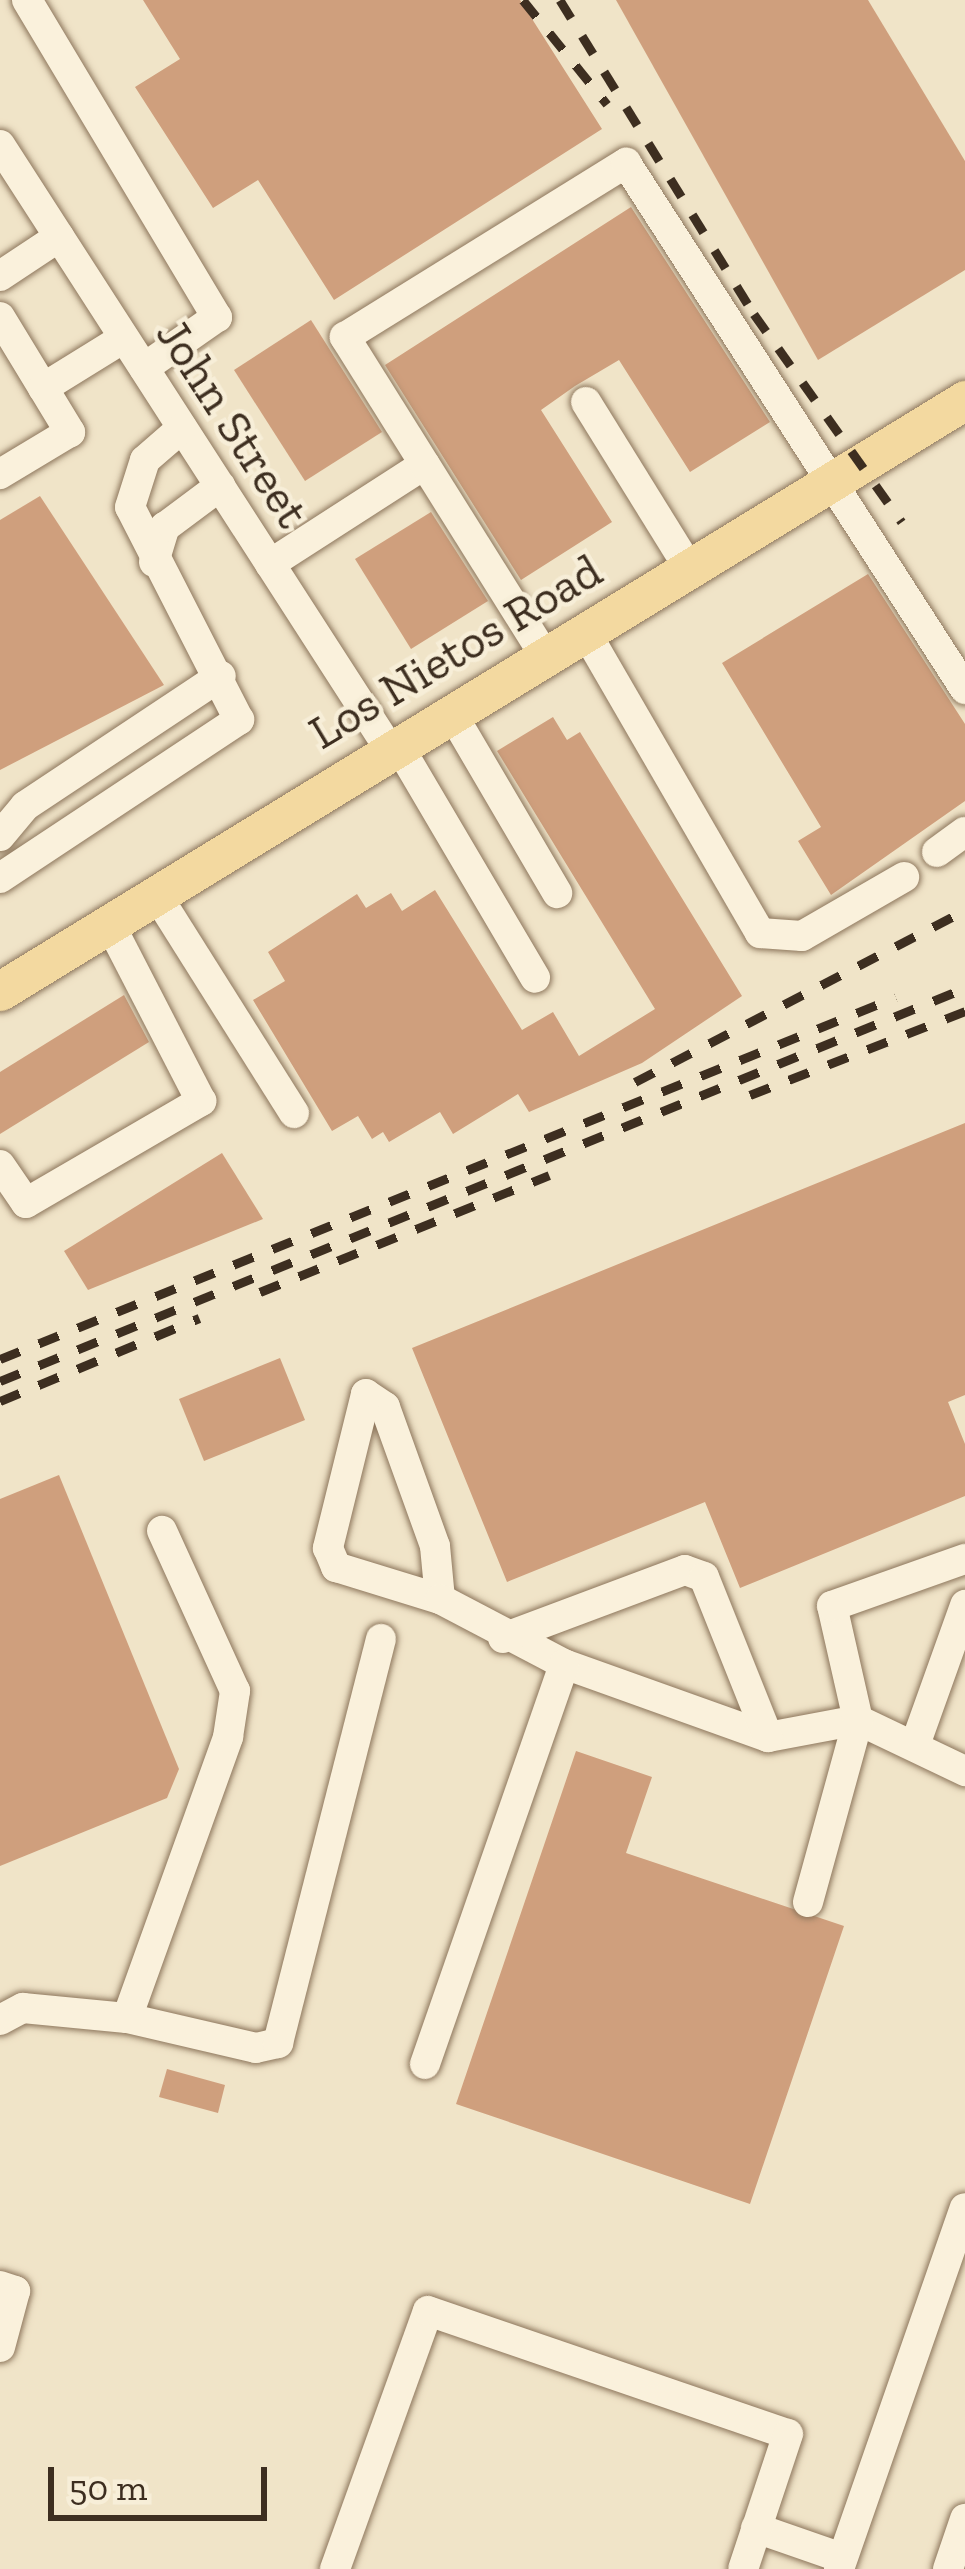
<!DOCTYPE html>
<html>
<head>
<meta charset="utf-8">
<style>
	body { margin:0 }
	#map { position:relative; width:965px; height:2569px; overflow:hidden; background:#f0e4c8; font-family:"Zilla Slab",serif }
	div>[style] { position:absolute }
	.building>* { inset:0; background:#cf9f7d }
	.roads { filter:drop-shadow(0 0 3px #8d765c) drop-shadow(0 0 3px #8d765c) }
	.minor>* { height:30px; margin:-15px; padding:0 15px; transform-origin:15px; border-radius:15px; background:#faf1dc }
	.major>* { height:39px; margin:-19.5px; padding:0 19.5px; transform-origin:19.5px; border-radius:19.5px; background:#f3d9a0 }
	.rail>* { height:9px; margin-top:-4.5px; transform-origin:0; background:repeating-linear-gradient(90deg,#3d2e20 0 21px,transparent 0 42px) }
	span { translate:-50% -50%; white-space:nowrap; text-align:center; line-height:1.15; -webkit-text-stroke:9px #f7eed8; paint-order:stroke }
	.street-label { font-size:48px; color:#3d2e20 }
	.scale { position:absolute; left:48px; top:2467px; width:219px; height:54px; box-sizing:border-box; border:6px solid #3d2e20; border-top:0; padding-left:15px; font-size:36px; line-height:42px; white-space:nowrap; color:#3d2e20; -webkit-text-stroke:9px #f7eed8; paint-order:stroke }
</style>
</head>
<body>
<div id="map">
	<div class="building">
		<i style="clip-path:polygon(143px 0,520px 0,602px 129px,334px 300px,258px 180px,213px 208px,135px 87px,180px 59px)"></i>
		<i style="clip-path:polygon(616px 0,868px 0,965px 161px,965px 270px,818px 360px)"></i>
		<i style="clip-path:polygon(631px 207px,770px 422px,690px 472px,619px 360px,575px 386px,541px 410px,612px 522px,521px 580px,385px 365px)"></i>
		<i style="clip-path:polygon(311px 320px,382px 432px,305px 481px,234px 370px)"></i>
		<i style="clip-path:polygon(40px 496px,164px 685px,0 770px,0 520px)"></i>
		<i style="clip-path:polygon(431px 512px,488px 601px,411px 649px,355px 559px)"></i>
		<i style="clip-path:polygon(868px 574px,965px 724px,965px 801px,831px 895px,798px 841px,821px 827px,722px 663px)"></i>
		<i style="clip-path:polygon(553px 717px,567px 740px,580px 732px,742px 996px,642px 1063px,529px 1112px,518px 1094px,453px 1134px,440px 1112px,389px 1142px,383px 1132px,372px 1139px,358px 1116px,332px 1131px,253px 1000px,285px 981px,268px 952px,357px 894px,366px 908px,391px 893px,402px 911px,435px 890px,522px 1030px,553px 1012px,579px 1056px,655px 1009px,497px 751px)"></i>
		<i style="clip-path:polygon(124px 995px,149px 1042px,0 1134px,0 1072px)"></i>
		<i style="clip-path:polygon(965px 1123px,965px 1395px,948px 1402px,965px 1444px,965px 1496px,740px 1588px,705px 1502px,507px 1582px,412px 1348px)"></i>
		<i style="clip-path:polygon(222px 1153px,263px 1219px,88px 1290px,64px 1251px)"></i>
		<i style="clip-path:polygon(280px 1358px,305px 1420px,204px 1461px,179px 1399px)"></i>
		<i style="clip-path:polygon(59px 1475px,179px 1769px,167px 1798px,0 1866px,0 1499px)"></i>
		<i style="clip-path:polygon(576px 1751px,652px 1777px,626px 1853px,844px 1926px,750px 2204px,456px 2104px)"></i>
		<i style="clip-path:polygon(167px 2069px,225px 2085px,218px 2113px,159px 2097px)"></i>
	</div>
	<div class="roads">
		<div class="minor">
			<i style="left:27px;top:0;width:370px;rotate:59.1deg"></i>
			<i style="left:217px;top:317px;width:89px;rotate:145.1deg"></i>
			<i style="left:0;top:145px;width:720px;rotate:57.19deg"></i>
			<i style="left:0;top:276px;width:71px;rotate:-33.5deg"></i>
			<i style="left:0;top:317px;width:135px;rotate:58.7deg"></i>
			<i style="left:70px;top:432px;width:82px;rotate:149deg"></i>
			<i style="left:43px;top:388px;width:95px;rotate:-31.7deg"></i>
			<i style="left:586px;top:402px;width:195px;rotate:58.2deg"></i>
			<i style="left:154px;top:562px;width:37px;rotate:-73deg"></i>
			<i style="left:165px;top:527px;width:69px;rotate:-36.7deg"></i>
			<i style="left:270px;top:564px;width:184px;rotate:-32.8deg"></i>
			<i style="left:585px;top:631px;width:349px;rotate:59.9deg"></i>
			<i style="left:760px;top:933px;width:42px;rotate:4.1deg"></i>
			<i style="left:802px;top:936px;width:118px;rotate:-30deg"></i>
			<i style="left:545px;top:656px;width:377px;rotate:-122.1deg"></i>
			<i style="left:345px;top:337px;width:331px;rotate:-31.8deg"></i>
			<i style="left:626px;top:163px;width:626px;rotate:57.2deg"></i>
			<i style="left:451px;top:712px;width:210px;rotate:59.6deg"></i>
			<i style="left:398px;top:745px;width:270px;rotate:59.5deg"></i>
			<i style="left:0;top:836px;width:39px;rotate:-50deg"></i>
			<i style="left:25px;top:806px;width:235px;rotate:-33.6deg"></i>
			<i style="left:937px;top:852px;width:34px;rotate:-36deg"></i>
			<i style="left:0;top:878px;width:287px;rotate:-33.5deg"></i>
			<i style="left:239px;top:720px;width:239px;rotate:-117.1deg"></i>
			<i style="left:130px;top:507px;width:49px;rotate:-72.3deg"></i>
			<i style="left:145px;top:460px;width:49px;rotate:-40.9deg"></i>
			<i style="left:156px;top:894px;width:259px;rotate:57.8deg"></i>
			<i style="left:0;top:1165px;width:46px;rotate:55.6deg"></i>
			<i style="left:26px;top:1203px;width:203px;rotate:-30.2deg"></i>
			<i style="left:201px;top:1101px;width:200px;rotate:-117.3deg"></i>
			<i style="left:440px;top:1599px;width:53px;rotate:-95.4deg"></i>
			<i style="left:435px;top:1546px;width:148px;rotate:-109.8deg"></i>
			<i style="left:385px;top:1407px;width:23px;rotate:-146deg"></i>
			<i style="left:366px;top:1394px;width:159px;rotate:103.9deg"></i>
			<i style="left:328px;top:1548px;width:21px;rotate:67deg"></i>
			<i style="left:336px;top:1567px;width:109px;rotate:17.1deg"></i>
			<i style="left:440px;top:1599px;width:140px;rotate:27.7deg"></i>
			<i style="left:564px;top:1664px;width:217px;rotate:19.7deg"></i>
			<i style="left:768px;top:1737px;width:92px;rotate:-10.7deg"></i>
			<i style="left:503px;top:1638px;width:194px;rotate:-20.5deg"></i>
			<i style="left:685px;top:1570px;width:20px;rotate:20deg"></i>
			<i style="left:704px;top:1577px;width:172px;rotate:68.2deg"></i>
			<i style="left:858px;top:1720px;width:119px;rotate:25.5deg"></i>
			<i style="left:915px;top:1745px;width:149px;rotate:-70.3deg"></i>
			<i style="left:808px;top:1902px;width:189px;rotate:-74.6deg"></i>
			<i style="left:858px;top:1720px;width:117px;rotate:-102.8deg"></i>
			<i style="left:832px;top:1606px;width:141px;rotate:-19.5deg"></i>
			<i style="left:127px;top:2018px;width:132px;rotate:13.1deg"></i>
			<i style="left:256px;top:2048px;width:23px;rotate:-13deg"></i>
			<i style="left:278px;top:2043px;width:417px;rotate:-75.7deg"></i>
			<i style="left:0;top:2020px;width:26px;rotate:-28deg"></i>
			<i style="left:23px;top:2008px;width:104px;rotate:5.5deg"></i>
			<i style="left:127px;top:2018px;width:299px;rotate:-70.2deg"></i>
			<i style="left:228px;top:1737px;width:47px;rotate:-81.3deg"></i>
			<i style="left:235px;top:1691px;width:176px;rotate:-114.5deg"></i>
			<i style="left:425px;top:2064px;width:423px;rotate:-70.8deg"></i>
			<i style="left:0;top:2286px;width:16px;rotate:18deg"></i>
			<i style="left:15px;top:2291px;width:58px;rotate:105deg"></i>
			<i style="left:756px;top:2528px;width:91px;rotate:19.2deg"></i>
			<i style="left:335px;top:2569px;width:274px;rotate:-70.2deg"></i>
			<i style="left:428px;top:2311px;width:380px;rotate:18.9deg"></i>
			<i style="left:788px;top:2434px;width:142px;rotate:108.4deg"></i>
			<i style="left:839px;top:2569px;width:382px;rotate:-70.8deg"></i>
			<i style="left:948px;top:2569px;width:53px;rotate:-71.2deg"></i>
		</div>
		<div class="major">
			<i style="left:0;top:991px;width:1132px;rotate:-31.48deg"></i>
		</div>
	</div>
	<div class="rail">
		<i style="left:523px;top:0;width:134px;rotate:51.1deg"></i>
		<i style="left:560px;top:0;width:369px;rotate:58.3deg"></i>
		<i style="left:754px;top:314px;width:255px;rotate:54.6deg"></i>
		<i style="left:635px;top:1082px;width:372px;rotate:-27.5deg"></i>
		<i style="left:750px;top:1095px;width:231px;rotate:-21.3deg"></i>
		<i style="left:260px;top:1292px;width:312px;rotate:-22deg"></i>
		<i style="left:0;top:1359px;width:966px;rotate:-22deg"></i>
		<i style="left:0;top:1381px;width:1042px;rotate:-22.16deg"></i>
		<i style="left:0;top:1401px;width:216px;rotate:-22.6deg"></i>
	</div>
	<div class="street-label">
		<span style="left:233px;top:423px;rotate:57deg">John Street</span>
		<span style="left:455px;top:651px;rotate:-31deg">Los Nietos Road</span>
	</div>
	<div class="scale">50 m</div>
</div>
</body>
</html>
